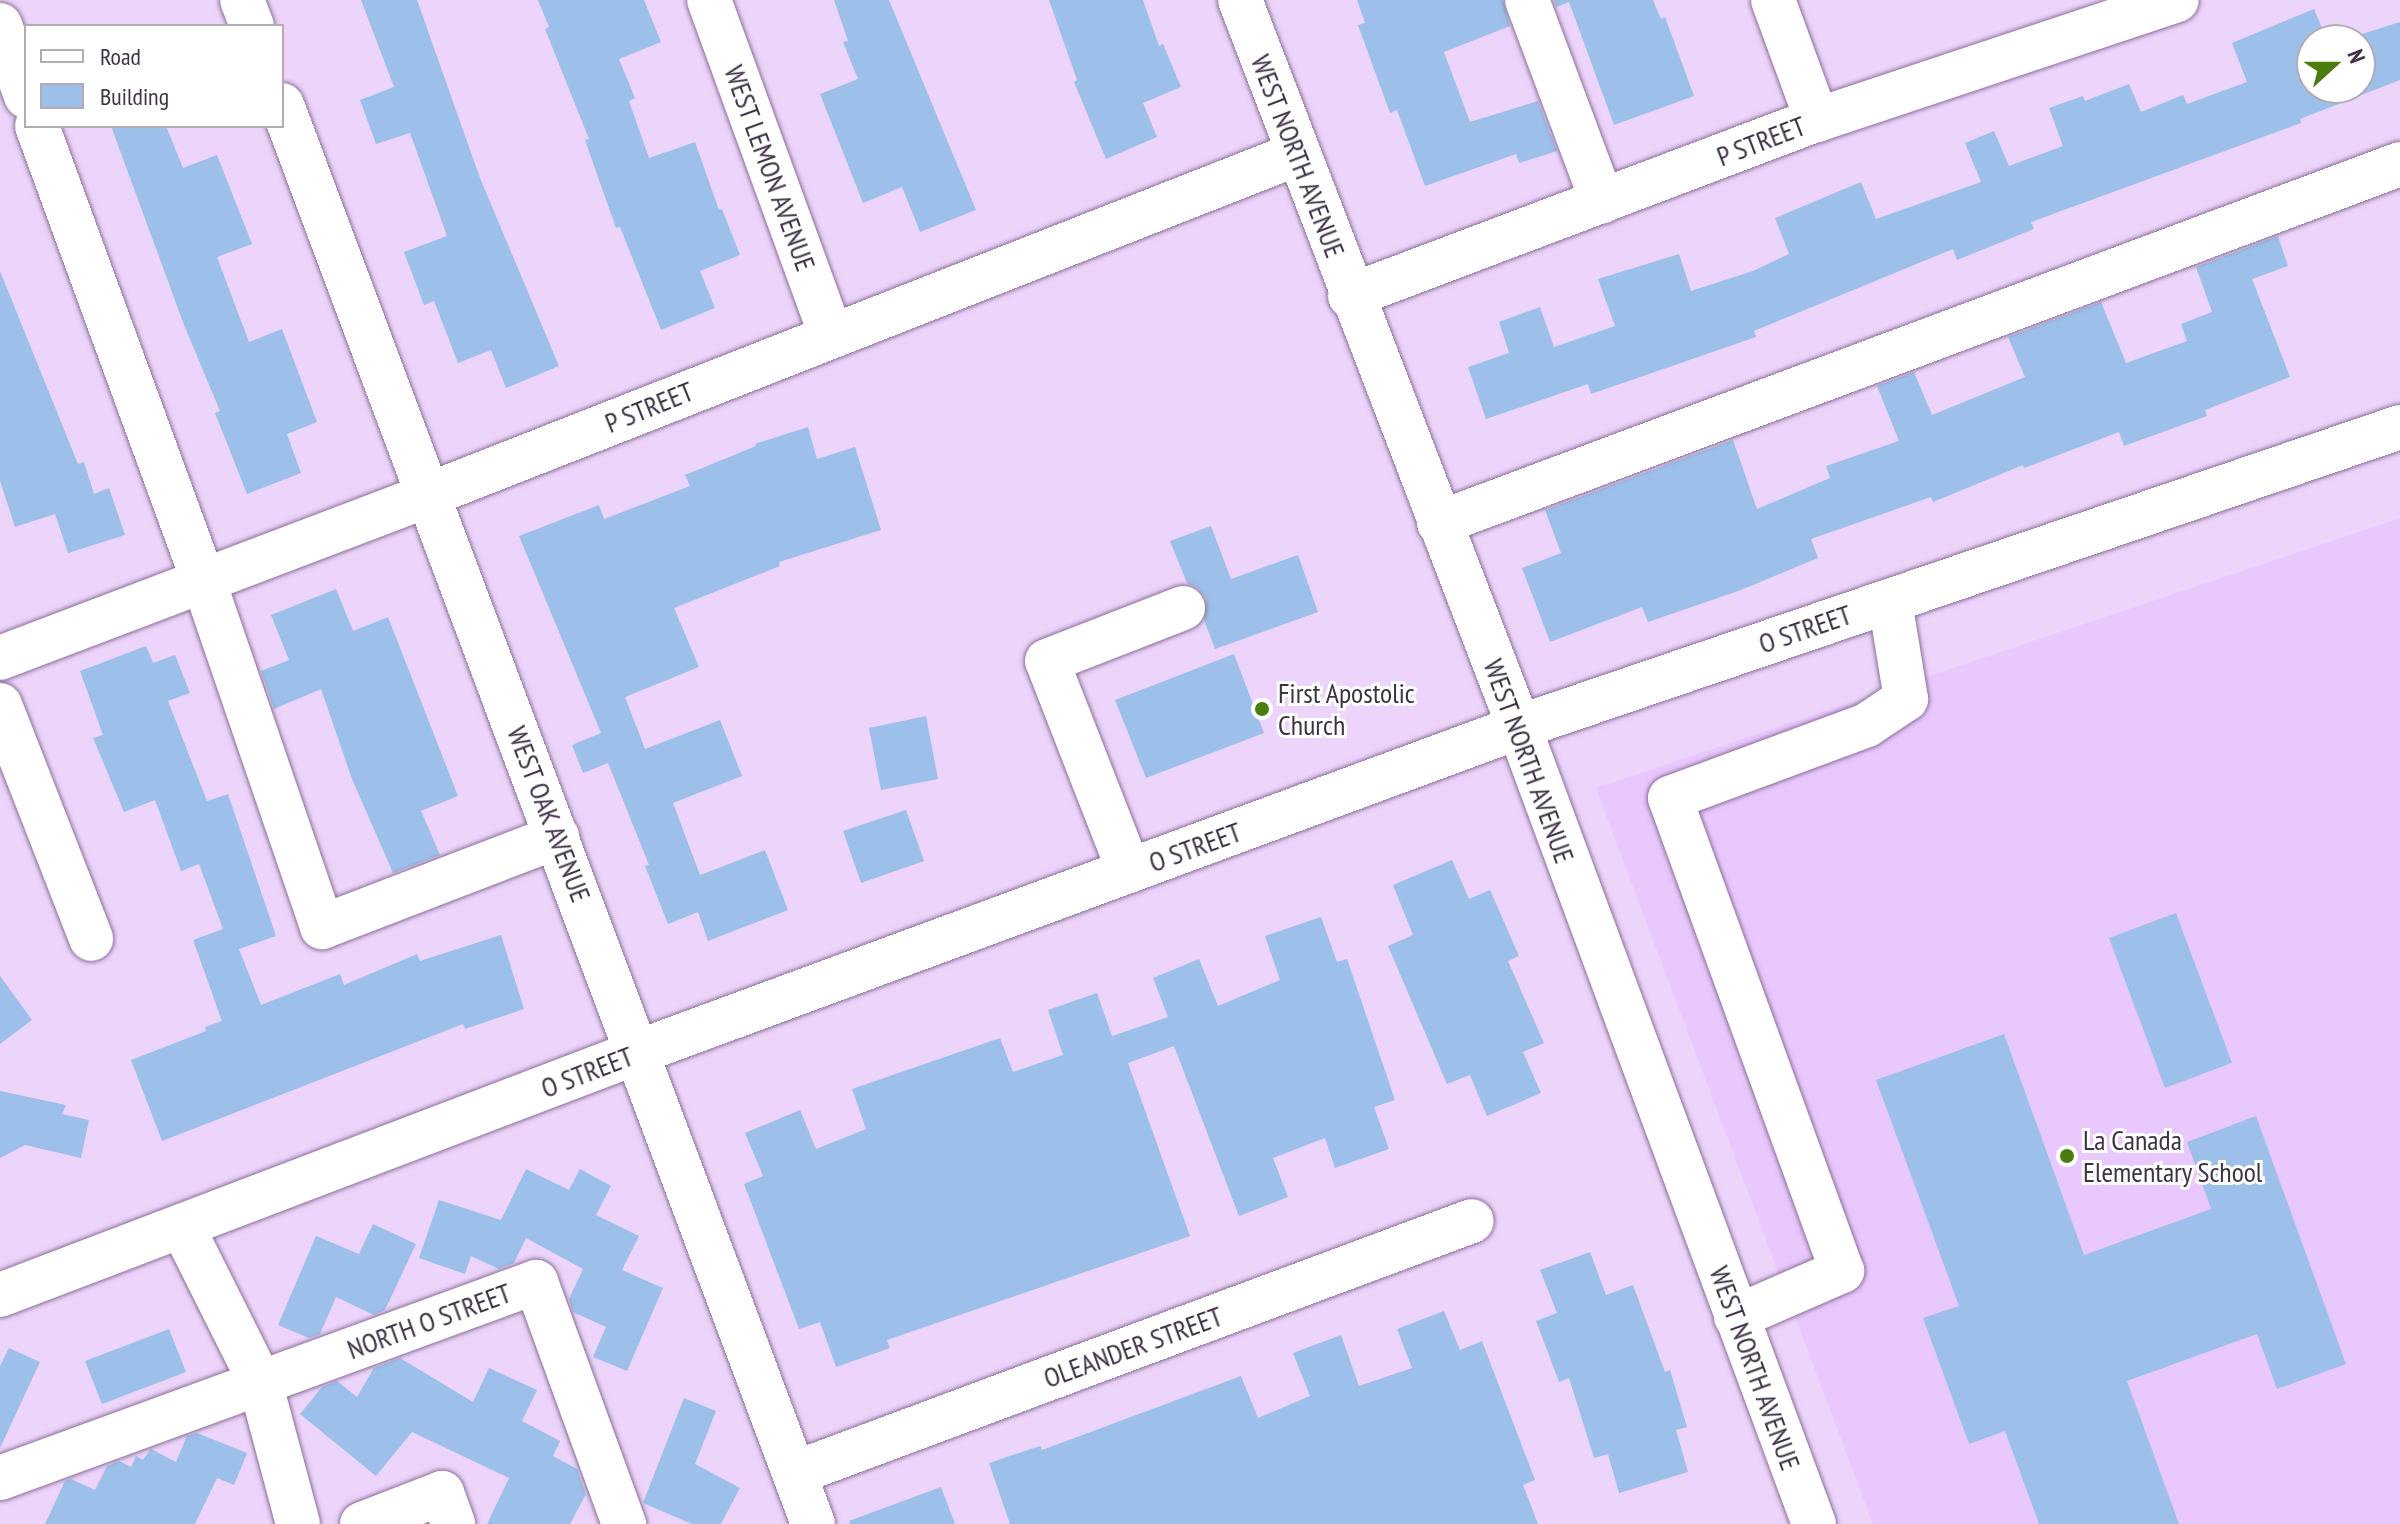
<!DOCTYPE html>
<html>
<head>
<meta charset="utf-8">
<style>
	body { margin:0 }
	#map { position:relative; width:2400px; height:1524px; overflow:hidden; background:#ecd4fa; font-family:"PT Sans Narrow",sans-serif }
	div>[style] { position:absolute }
	.built>* { inset:0; background:#e9c8fe }
	.building>* { inset:0; background:#9cc0e9 }
	.roads { filter:drop-shadow(0 0 2px #8b709b) drop-shadow(0 0 2px #8b709b) }
	.minor>* { height:44px; margin:-22px; padding:0 22px; transform-origin:22px; border-radius:22px; background:#fff }
	.dots>* { width:22px; height:22px; translate:-50% -50%; box-sizing:border-box; border:4px solid #fff; border-radius:50% }
	span { translate:-50% -50%; white-space:nowrap; text-align:center; line-height:1.15; -webkit-text-stroke:6px #fff; paint-order:stroke }
	.street-label { font-size:28px; color:#3e3245 }
	.poi-label { font-size:28px; color:#3e3245 }
	.left { translate:0 -50%; text-align:left }
	.legend { position:absolute; left:24px; top:24px; width:260px; height:104px; box-sizing:border-box; background:#fff; border:2px solid #b2adb5; margin:0; padding:10px 14px; list-style:none; font-size:24px; color:#3e3245 }
	.legend li { display:flex; align-items:center; gap:16px; height:40px }
	.legend b { width:40px; border:2px solid #b2adb5 }
	.north { position:absolute; left:2296px; top:24px; width:80px; height:80px; box-sizing:border-box; background:#fff; border:2px solid #b2adb5; border-radius:50%; rotate:69deg; font-size:22px; font-weight:700; line-height:32px; text-align:center; color:#3e3245 }
	.north::after { content:''; display:block; margin:auto; width:28px; height:36px; background:#4b7d0c; clip-path:polygon(50% 0,100% 100%,50% 72%,0 100%) }
</style>
</head>
<body>
<div id="map">
	<div class="built">
		<i style="clip-path:polygon(2400px 518px,2400px 1524px,1873px 1524px,1596px 788px)"></i>
	</div>
	<div class="building">
		<i style="clip-path:polygon(361px 0,417px 0,480px 178px,559px 366px,506px 388px,491px 350px,458px 363px,434px 301px,424px 305px,404px 252px,447px 236px,410px 133px,376px 144px,360px 100px,394px 87px)"></i>
		<i style="clip-path:polygon(538px 0,644px 0,661px 42px,619px 59px,635px 98px,629px 101px,649px 158px,695px 142px,719px 210px,722px 209px,740px 255px,700px 271px,715px 308px,661px 330px,620px 227px,616px 228px,585px 140px,589px 139px,545px 29px,549px 27px)"></i>
		<i style="clip-path:polygon(834px 0,889px 0,976px 210px,920px 232px,902px 187px,863px 203px,820px 94px,858px 79px,843px 42px,848px 41px)"></i>
		<i style="clip-path:polygon(1049px 0,1143px 0,1159px 46px,1163px 44px,1181px 87px,1143px 103px,1157px 137px,1106px 159px,1074px 82px,1077px 80px)"></i>
		<i style="clip-path:polygon(1357px 0,1503px 0,1510px 26px,1444px 52px,1470px 122px,1538px 101px,1557px 151px,1519px 163px,1516px 154px,1425px 186px,1397px 110px,1390px 113px,1358px 25px,1365px 23px)"></i>
		<i style="clip-path:polygon(1554px 0,1653px 0,1661px 19px,1665px 17px,1694px 96px,1614px 125px,1569px 2px,1556px 7px)"></i>
		<i style="clip-path:polygon(2314px 9px,2327px 40px,2312px 40px,2312px 88px,2360px 88px,2360px 40px,2343px 40px,2400px 22px,2400px 80px,2300px 119px,2301px 123px,2031px 222px,2034px 229px,1957px 260px,1953px 249px,1754px 331px,1756px 337px,1591px 394px,1588px 384px,1486px 419px,1468px 367px,1509px 353px,1499px 322px,1540px 307px,1554px 347px,1615px 326px,1598px 279px,1679px 254px,1691px 291px,1753px 271px,1789px 254px,1775px 218px,1861px 182px,1876px 219px,1981px 182px,1965px 143px,1994px 131px,2009px 166px,2063px 146px,2049px 108px,2083px 96px,2085px 101px,2129px 84px,2141px 112px,2183px 95px,2187px 104px,2247px 82px,2232px 43px)"></i>
		<i style="clip-path:polygon(111px 126px,166px 126px,183px 168px,217px 155px,252px 244px,217px 257px,249px 342px,282px 329px,317px 422px,287px 434px,301px 473px,247px 494px,215px 413px,220px 411px,184px 325px)"></i>
		<i style="clip-path:polygon(2278px 236px,2288px 266px,2252px 279px,2290px 377px,2205px 410px,2207px 416px,2124px 446px,2119px 432px,2024px 468px,2023px 465px,1933px 502px,1931px 497px,1811px 539px,1818px 558px,1741px 590px,1648px 622px,1642px 607px,1550px 642px,1522px 568px,1561px 553px,1545px 510px,1733px 440px,1757px 509px,1830px 478px,1826px 466px,1899px 441px,1877px 386px,1914px 372px,1932px 415px,2025px 377px,2008px 337px,2101px 302px,2126px 363px,2187px 341px,2181px 324px,2212px 312px,2196px 267px)"></i>
		<i style="clip-path:polygon(0 271px,78px 464px,84px 462px,94px 494px,109px 488px,125px 535px,68px 553px,55px 514px,15px 527px,0 481px)"></i>
		<i style="clip-path:polygon(808px 427px,817px 459px,855px 447px,881px 530px,779px 562px,780px 566px,674px 608px,699px 667px,625px 697px,645px 749px,720px 720px,742px 776px,673px 803px,700px 875px,765px 850px,788px 910px,708px 941px,698px 912px,668px 924px,645px 866px,649px 865px,608px 763px,583px 773px,572px 745px,601px 733px,519px 536px,599px 505px,604px 519px,690px 486px,685px 475px,756px 446px,755px 444px)"></i>
		<i style="clip-path:polygon(1211px 526px,1231px 579px,1298px 555px,1318px 612px,1215px 649px,1204px 620px,1206px 598px,1198px 588px,1187px 583px,1170px 541px)"></i>
		<i style="clip-path:polygon(336px 589px,353px 631px,388px 617px,458px 796px,421px 811px,440px 855px,393px 873px,352px 779px,321px 689px,274px 709px,261px 671px,289px 660px,271px 615px)"></i>
		<i style="clip-path:polygon(146px 646px,153px 663px,175px 655px,190px 693px,168px 701px,207px 801px,228px 794px,276px 936px,239px 949px,261px 1005px,340px 974px,344px 985px,417px 954px,420px 961px,501px 935px,524px 1009px,465px 1029px,463px 1024px,162px 1141px,131px 1060px,206px 1031px,205px 1027px,222px 1021px,193px 940px,223px 929px,199px 864px,181px 871px,155px 800px,124px 812px,93px 738px,103px 735px,80px 671px)"></i>
		<i style="clip-path:polygon(1234px 654px,1264px 733px,1146px 778px,1115px 700px)"></i>
		<i style="clip-path:polygon(926px 716px,938px 779px,881px 790px,869px 728px)"></i>
		<i style="clip-path:polygon(906px 810px,924px 861px,861px 883px,843px 831px)"></i>
		<i style="clip-path:polygon(1452px 860px,1469px 899px,1490px 890px,1519px 956px,1508px 961px,1544px 1043px,1523px 1052px,1541px 1093px,1487px 1116px,1470px 1075px,1447px 1084px,1388px 946px,1413px 935px,1393px 885px)"></i>
		<i style="clip-path:polygon(2176px 913px,2232px 1063px,2165px 1088px,2109px 938px)"></i>
		<i style="clip-path:polygon(1321px 917px,1337px 962px,1347px 959px,1395px 1100px,1374px 1107px,1389px 1149px,1335px 1168px,1325px 1138px,1273px 1158px,1288px 1197px,1239px 1216px,1174px 1046px,1128px 1063px,1190px 1236px,887px 1340px,890px 1348px,836px 1367px,820px 1322px,799px 1329px,744px 1184px,763px 1176px,745px 1133px,800px 1110px,816px 1149px,866px 1129px,852px 1089px,1000px 1038px,1013px 1072px,1063px 1055px,1048px 1010px,1097px 993px,1112px 1036px,1168px 1017px,1153px 978px,1199px 959px,1218px 1006px,1280px 980px,1265px 936px)"></i>
		<i style="clip-path:polygon(0 976px,32px 1020px,0 1044px)"></i>
		<i style="clip-path:polygon(2004px 1034px,2084px 1255px,2211px 1209px,2187px 1142px,2256px 1116px,2346px 1364px,2277px 1389px,2257px 1334px,2127px 1381px,2179px 1524px,2039px 1524px,2005px 1431px,1969px 1444px,1923px 1318px,1959px 1306px,1876px 1080px)"></i>
		<i style="clip-path:polygon(0 1091px,66px 1105px,62px 1114px,89px 1120px,81px 1158px,25px 1145px,0 1158px)"></i>
		<i style="clip-path:polygon(526px 1169px,569px 1190px,580px 1169px,611px 1186px,596px 1215px,639px 1236px,622px 1270px,663px 1288px,627px 1371px,593px 1357px,606px 1327px,573px 1312px,569px 1299px,583px 1269px,526px 1238px,514px 1263px,499px 1269px,471px 1256px,465px 1274px,419px 1258px,439px 1200px,501px 1220px)"></i>
		<i style="clip-path:polygon(373px 1224px,416px 1244px,385px 1310px,374px 1315px,336px 1297px,320px 1334px,309px 1338px,278px 1325px,316px 1236px,359px 1254px)"></i>
		<i style="clip-path:polygon(1590px 1252px,1606px 1295px,1633px 1285px,1665px 1372px,1670px 1370px,1687px 1427px,1676px 1430px,1688px 1472px,1619px 1493px,1608px 1454px,1594px 1458px,1569px 1378px,1559px 1382px,1536px 1321px,1557px 1313px,1540px 1270px)"></i>
		<i style="clip-path:polygon(1444px 1311px,1460px 1350px,1482px 1341px,1535px 1480px,1523px 1485px,1538px 1524px,1010px 1524px,989px 1463px,1040px 1446px,1042px 1450px,1241px 1376px,1258px 1418px,1310px 1396px,1293px 1353px,1341px 1335px,1359px 1386px,1412px 1368px,1397px 1329px)"></i>
		<i style="clip-path:polygon(169px 1329px,186px 1372px,102px 1404px,85px 1361px)"></i>
		<i style="clip-path:polygon(9px 1348px,40px 1362px,0 1448px,0 1366px)"></i>
		<i style="clip-path:polygon(400px 1358px,473px 1402px,489px 1368px,537px 1390px,522px 1421px,560px 1441px,553px 1456px,577px 1469px,586px 1494px,570px 1524px,487px 1524px,509px 1478px,412px 1432px,376px 1476px,300px 1414px,322px 1387px,337px 1381px,357px 1397px,374px 1368px)"></i>
		<i style="clip-path:polygon(684px 1398px,716px 1411px,695px 1464px,740px 1488px,721px 1524px,692px 1524px,643px 1503px)"></i>
		<i style="clip-path:polygon(197px 1433px,247px 1453px,234px 1485px,217px 1478px,195px 1524px,45px 1524px,65px 1481px,71px 1479px,95px 1490px,107px 1466px,119px 1461px,131px 1467px,136px 1456px,143px 1460px,151px 1449px,176px 1462px,187px 1436px)"></i>
		<i style="clip-path:polygon(941px 1487px,955px 1524px,850px 1524px,849px 1521px)"></i>
	</div>
	<div class="roads">
		<div class="minor">
			<i style="left:242px;top:0;width:28px;rotate:69deg"></i>
			<i style="left:709px;top:0;width:357px;rotate:70deg"></i>
			<i style="left:1240px;top:0;width:779px;rotate:69deg"></i>
			<i style="left:1519px;top:727px;width:850px;rotate:69.69deg"></i>
			<i style="left:1527px;top:0;width:215px;rotate:69.5deg"></i>
			<i style="left:1773px;top:0;width:128px;rotate:69.9deg"></i>
			<i style="left:0;top:25px;width:76px;rotate:69.9deg"></i>
			<i style="left:282px;top:105px;width:1515px;rotate:69.48deg"></i>
			<i style="left:37px;top:126px;width:482px;rotate:69.9deg"></i>
			<i style="left:203px;top:579px;width:368px;rotate:71.1deg"></i>
			<i style="left:322px;top:927px;width:252px;rotate:-21deg"></i>
			<i style="left:1350px;top:296px;width:499px;rotate:-20.7deg"></i>
			<i style="left:1817px;top:120px;width:379px;rotate:-18.4deg"></i>
			<i style="left:1439px;top:523px;width:1026px;rotate:-20.48deg"></i>
			<i style="left:0;top:658px;width:458px;rotate:-20.8deg"></i>
			<i style="left:428px;top:495px;width:934px;rotate:-21.43deg"></i>
			<i style="left:0;top:705px;width:251px;rotate:68.7deg"></i>
			<i style="left:1129px;top:871px;width:225px;rotate:-111.3deg"></i>
			<i style="left:1047px;top:661px;width:146px;rotate:-21.3deg"></i>
			<i style="left:182px;top:1226px;width:174px;rotate:63.4deg"></i>
			<i style="left:260px;top:1382px;width:147px;rotate:75deg"></i>
			<i style="left:0;top:1295px;width:683px;rotate:-20.85deg"></i>
			<i style="left:638px;top:1052px;width:939px;rotate:-20.25deg"></i>
			<i style="left:1519px;top:727px;width:931px;rotate:-18.8deg"></i>
			<i style="left:1736px;top:1317px;width:116px;rotate:-23.5deg"></i>
			<i style="left:1842px;top:1271px;width:503px;rotate:-109.98deg"></i>
			<i style="left:1670px;top:798px;width:210px;rotate:-20.3deg"></i>
			<i style="left:1867px;top:725px;width:47px;rotate:-33.7deg"></i>
			<i style="left:1906px;top:699px;width:99px;rotate:-99.3deg"></i>
			<i style="left:795px;top:1473px;width:722px;rotate:-20.42deg"></i>
			<i style="left:0;top:1478px;width:571px;rotate:-20.09deg"></i>
			<i style="left:536px;top:1282px;width:258px;rotate:70deg"></i>
			<i style="left:362px;top:1524px;width:86px;rotate:-21.2deg"></i>
			<i style="left:442px;top:1493px;width:33px;rotate:70deg"></i>
		</div>
	</div>
	<div class="dots">
		<i style="left:1262px;top:709px;background:#4b7d0c"></i>
		<i style="left:2067px;top:1156px;background:#4b7d0c"></i>
	</div>
	<div class="street-label">
		<span style="left:1761px;top:141px;rotate:-21deg">P STREET</span>
		<span style="left:1298px;top:156px;rotate:69deg">WEST NORTH AVENUE</span>
		<span style="left:770px;top:168px;rotate:70deg">WEST LEMON AVENUE</span>
		<span style="left:649px;top:407px;rotate:-22deg">P STREET</span>
		<span style="left:1805px;top:629px;rotate:-19deg">O STREET</span>
		<span style="left:1529px;top:761px;rotate:70deg">WEST NORTH AVENUE</span>
		<span style="left:549px;top:814px;rotate:69deg">WEST OAK AVENUE</span>
		<span style="left:1195px;top:847px;rotate:-20deg">O STREET</span>
		<span style="left:587px;top:1072px;rotate:-21deg">O STREET</span>
		<span style="left:429px;top:1321px;rotate:-20deg">NORTH O STREET</span>
		<span style="left:1133px;top:1347px;rotate:-20deg">OLEANDER STREET</span>
		<span style="left:1755px;top:1368px;rotate:70deg">WEST NORTH AVENUE</span>
	</div>
	<div class="poi-label">
		<span class="left" style="left:1278px;top:709px">First Apostolic<br>Church</span>
		<span class="left" style="left:2083px;top:1156px">La Canada<br>Elementary School</span>
	</div>
	<ul class="legend">
	<li><b style="height:10px;background:#fff"></b>Road</li>
	<li><b style="height:22px;background:#9cc0e9"></b>Building</li>
	</ul>
	<div class="north">N</div>
</div>
</body>
</html>
